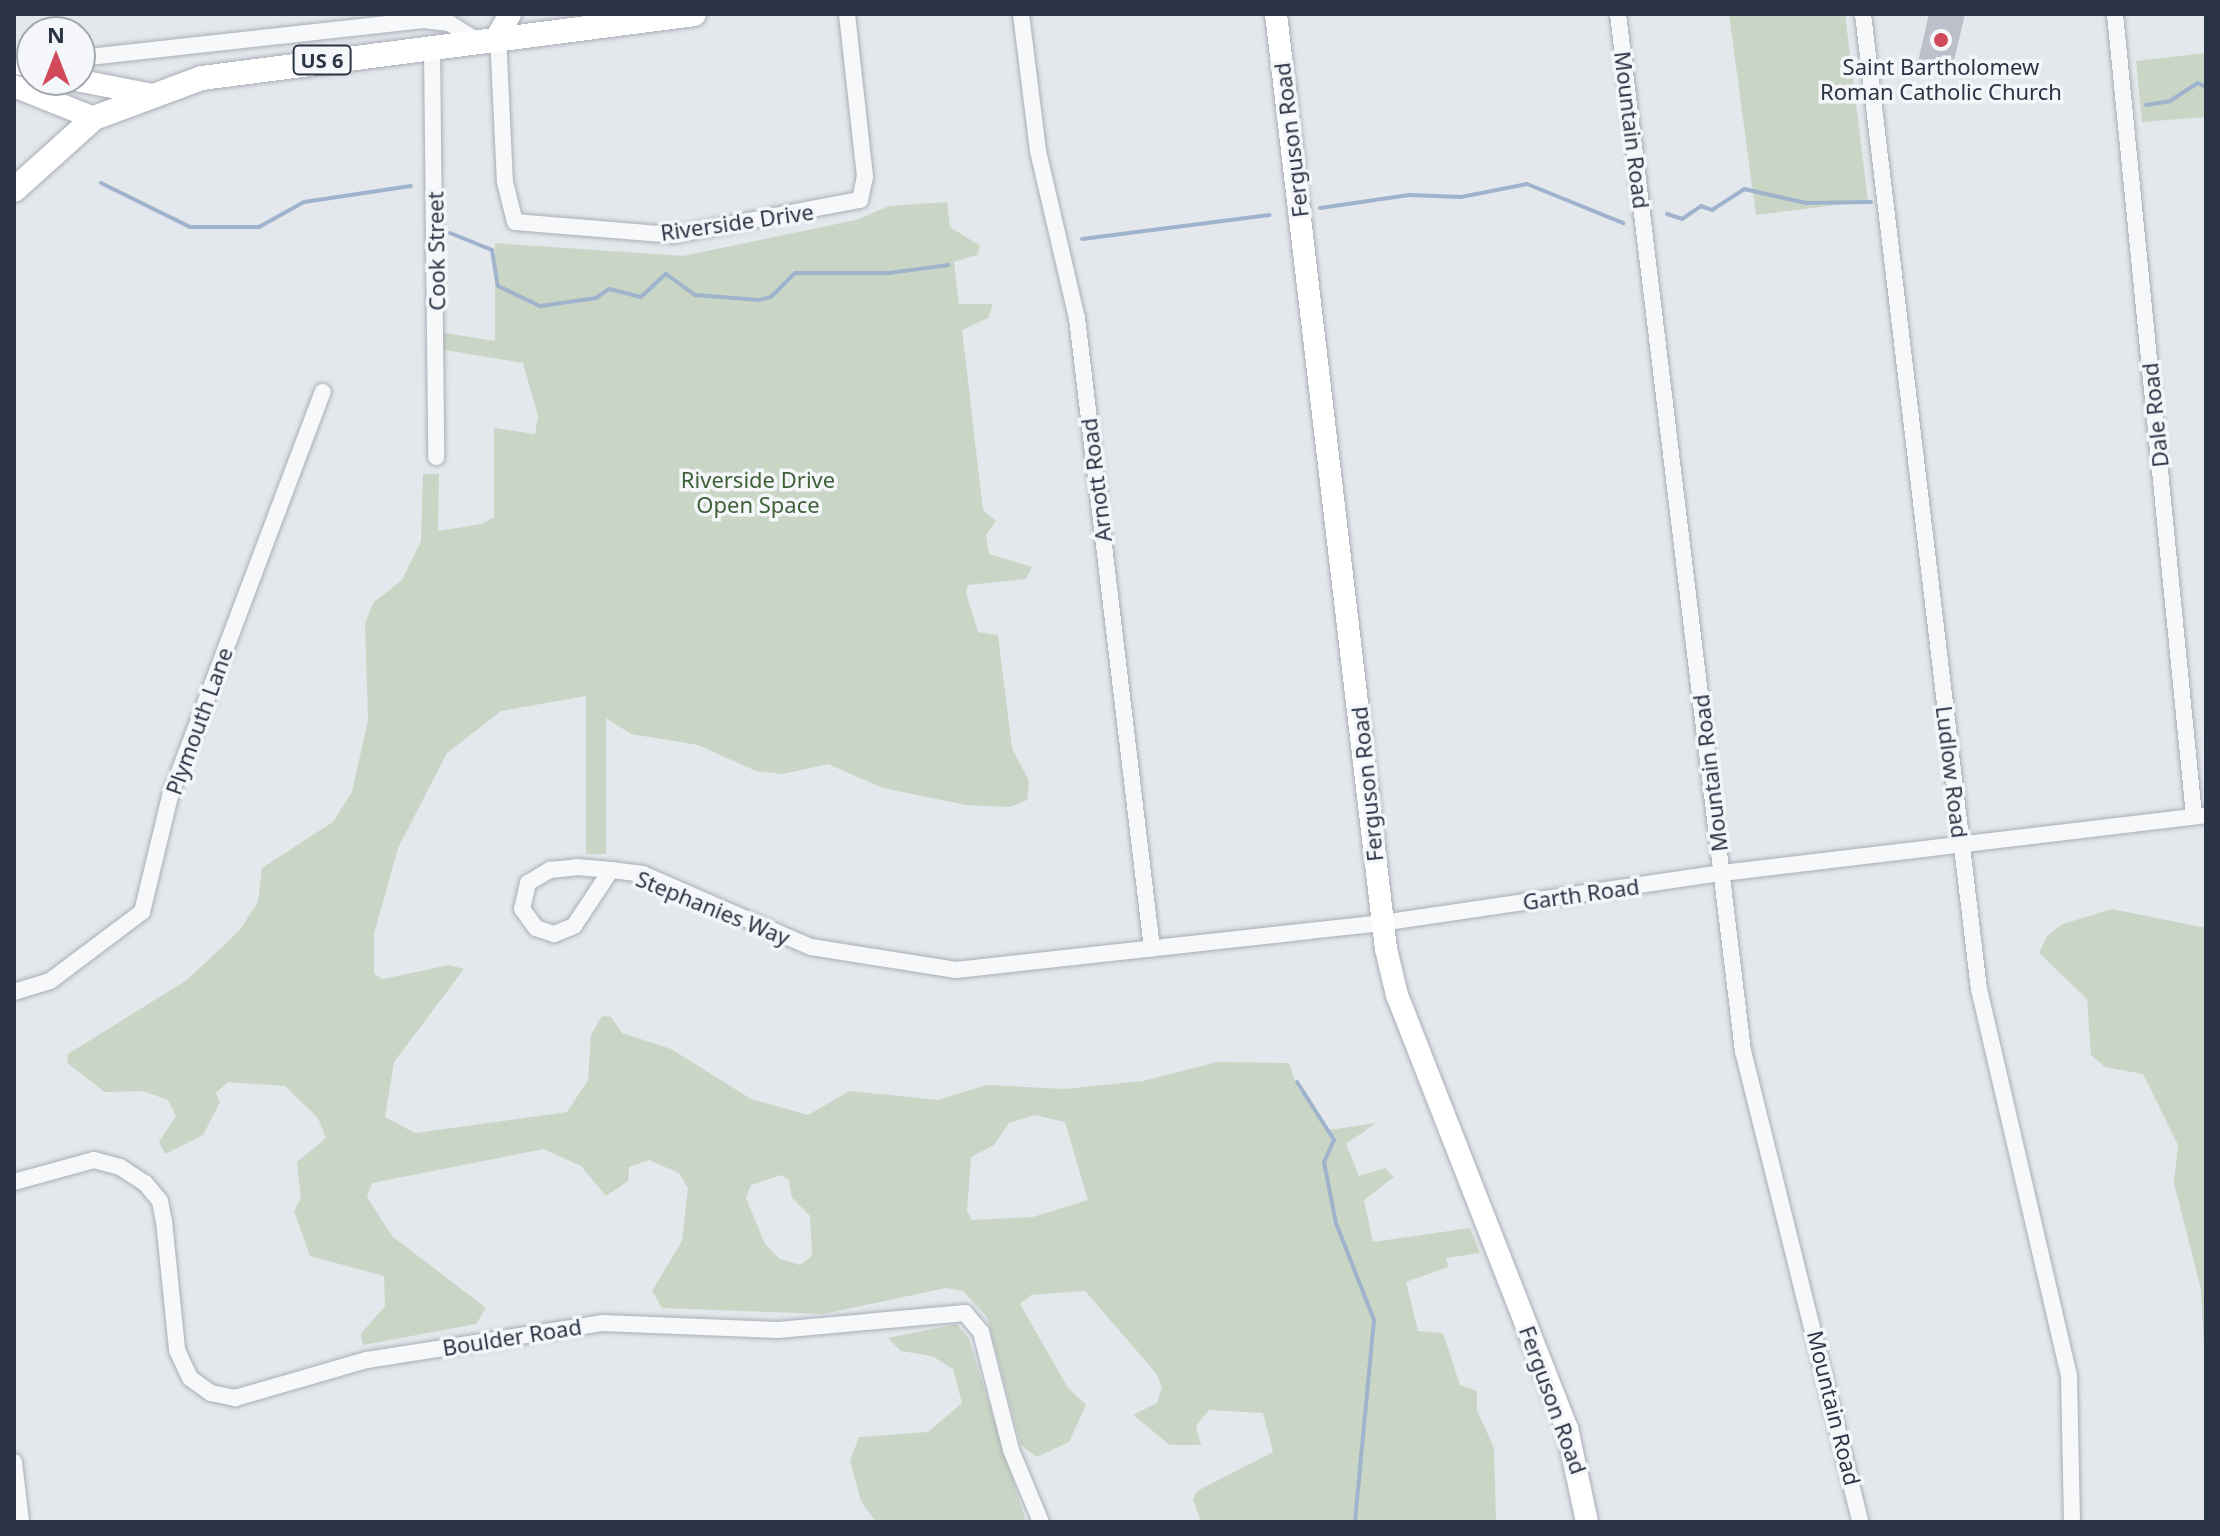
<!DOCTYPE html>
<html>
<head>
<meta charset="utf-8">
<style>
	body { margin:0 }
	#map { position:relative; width:2220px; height:1536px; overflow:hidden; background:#e4e7ec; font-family:"Noto Sans",sans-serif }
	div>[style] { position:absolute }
	.green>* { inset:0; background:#c9d6c5 }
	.stream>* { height:4px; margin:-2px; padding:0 2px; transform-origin:2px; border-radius:2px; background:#9fb4cc }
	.building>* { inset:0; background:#bbc0ca }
	.roads { filter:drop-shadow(0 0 2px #a9aeb7) drop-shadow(0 0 2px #a9aeb7) }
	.street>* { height:16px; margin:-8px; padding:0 8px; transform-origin:8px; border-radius:8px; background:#f7f8fa }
	.secondary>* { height:22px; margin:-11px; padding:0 11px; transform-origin:11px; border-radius:11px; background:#fff }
	.primary>* { height:24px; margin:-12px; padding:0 12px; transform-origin:12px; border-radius:12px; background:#fff }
	.dots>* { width:22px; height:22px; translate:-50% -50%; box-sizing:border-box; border:4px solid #f4f6f9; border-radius:50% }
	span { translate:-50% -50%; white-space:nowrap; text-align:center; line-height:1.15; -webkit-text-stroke:7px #f4f6f9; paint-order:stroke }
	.shield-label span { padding:2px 6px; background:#f4f6f9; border:2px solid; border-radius:6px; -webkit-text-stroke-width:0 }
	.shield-label { font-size:20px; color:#2b3445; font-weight:700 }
	.poi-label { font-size:22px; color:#2b3445 }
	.street-label { font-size:22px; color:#2b3445 }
	.park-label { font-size:22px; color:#3f6138 }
	.frame { position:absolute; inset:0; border:16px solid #2b3445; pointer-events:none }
	.north { position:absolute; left:16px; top:16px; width:80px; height:80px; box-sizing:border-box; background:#f4f6f9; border:2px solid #a4a8b1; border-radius:50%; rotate:0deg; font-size:22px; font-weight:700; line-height:32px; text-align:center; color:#2b3445 }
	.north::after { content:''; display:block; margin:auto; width:28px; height:36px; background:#d1495b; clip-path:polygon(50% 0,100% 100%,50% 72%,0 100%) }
</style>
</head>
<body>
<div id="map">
	<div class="green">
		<i style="clip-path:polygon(1729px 14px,1845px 14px,1868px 201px,1756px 215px)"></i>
		<i style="clip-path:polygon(2206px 53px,2206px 117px,2142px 122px,2136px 61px)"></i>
		<i style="clip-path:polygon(evenodd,947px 202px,950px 227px,980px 246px,977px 255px,954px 262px,959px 304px,993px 304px,988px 318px,962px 330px,983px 510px,996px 521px,986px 535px,989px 554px,1032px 567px,1026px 579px,968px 585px,966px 593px,978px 632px,998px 635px,1012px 748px,1029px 781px,1027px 800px,1010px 807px,966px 805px,883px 788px,828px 764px,783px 774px,756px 771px,698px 745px,631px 734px,606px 718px,606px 854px,586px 854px,586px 696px,501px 711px,447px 753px,398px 848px,374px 934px,374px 974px,383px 979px,449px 965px,464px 969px,394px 1062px,385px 1117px,415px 1133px,567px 1112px,588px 1080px,591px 1035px,602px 1016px,611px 1017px,622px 1033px,671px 1049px,751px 1099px,808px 1115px,850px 1091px,938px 1100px,986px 1085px,1065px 1089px,1143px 1081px,1217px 1062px,1289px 1063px,1297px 1087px,1329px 1130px,1376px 1123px,1346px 1144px,1359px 1176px,1385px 1168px,1394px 1177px,1364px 1200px,1373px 1242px,1470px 1228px,1480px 1253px,1446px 1258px,1448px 1267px,1406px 1282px,1418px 1331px,1443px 1333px,1460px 1385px,1477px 1391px,1477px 1410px,1494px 1448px,1496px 1522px,1201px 1522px,1193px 1499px,1197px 1491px,1273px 1452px,1263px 1413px,1209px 1410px,1196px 1426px,1201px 1445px,1170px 1445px,1133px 1415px,1157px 1403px,1162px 1387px,1156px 1373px,1085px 1291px,1031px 1295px,1020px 1304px,1068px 1388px,1086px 1405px,1069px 1442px,1037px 1457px,1021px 1445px,987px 1317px,963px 1291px,946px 1288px,823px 1314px,662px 1308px,652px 1291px,682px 1241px,688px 1188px,679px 1173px,649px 1160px,629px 1167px,628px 1181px,606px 1196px,581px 1166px,544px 1149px,372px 1183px,367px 1197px,392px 1236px,486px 1308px,476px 1324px,363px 1345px,361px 1334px,385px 1306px,384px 1276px,310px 1256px,294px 1211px,301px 1198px,297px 1162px,326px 1138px,318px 1118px,285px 1086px,228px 1082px,216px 1093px,220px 1102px,203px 1135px,165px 1154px,159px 1142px,176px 1116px,168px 1100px,143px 1091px,105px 1092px,67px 1063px,68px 1054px,187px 980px,240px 930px,258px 902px,262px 868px,333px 822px,352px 792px,368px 720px,365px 623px,374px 602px,402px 580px,421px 541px,423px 474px,439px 474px,438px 531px,482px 524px,494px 517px,494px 428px,535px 434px,538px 416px,523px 363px,439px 349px,439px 332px,495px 341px,495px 243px,683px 256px,856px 220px,889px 206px,947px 202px,1035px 1115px,1065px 1122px,1088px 1200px,1033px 1217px,972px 1220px,967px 1211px,971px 1157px,994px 1145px,1009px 1123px,1035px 1115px,947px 202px,781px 1175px,789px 1180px,792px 1198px,810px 1216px,812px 1256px,800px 1265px,780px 1259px,765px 1244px,746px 1198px,751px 1185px,781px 1175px)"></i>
		<i style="clip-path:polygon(2112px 909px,2206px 928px,2206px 1393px,2201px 1290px,2174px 1183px,2178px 1145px,2143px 1074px,2105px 1067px,2091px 1055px,2087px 999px,2039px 953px,2047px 936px,2063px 924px)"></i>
		<i style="clip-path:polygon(957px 1324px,969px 1339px,1026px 1522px,876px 1522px,861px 1501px,850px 1461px,859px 1437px,928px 1432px,962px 1403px,953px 1369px,932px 1356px,901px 1351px,888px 1338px)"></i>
	</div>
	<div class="stream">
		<i style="left:2146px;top:105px;width:24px;rotate:-9deg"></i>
		<i style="left:2170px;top:101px;width:33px;rotate:-33deg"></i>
		<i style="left:2198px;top:83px;width:9px;rotate:27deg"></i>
		<i style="left:101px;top:183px;width:99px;rotate:26.3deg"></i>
		<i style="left:190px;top:227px;width:69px"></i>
		<i style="left:259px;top:227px;width:51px;rotate:-29.1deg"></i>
		<i style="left:304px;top:202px;width:108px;rotate:-8.5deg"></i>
		<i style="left:1320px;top:208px;width:90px;rotate:-8.3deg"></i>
		<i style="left:1409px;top:195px;width:52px;rotate:2.2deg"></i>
		<i style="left:1461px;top:197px;width:67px;rotate:-11.1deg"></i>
		<i style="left:1527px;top:184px;width:104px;rotate:22.1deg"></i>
		<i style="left:1667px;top:214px;width:16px;rotate:18deg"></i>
		<i style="left:1682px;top:219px;width:23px;rotate:-34deg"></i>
		<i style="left:1701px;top:206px;width:12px;rotate:20deg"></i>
		<i style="left:1712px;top:210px;width:38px;rotate:-33deg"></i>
		<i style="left:1744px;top:189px;width:64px;rotate:12.7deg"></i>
		<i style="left:1806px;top:203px;width:65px;rotate:-0.9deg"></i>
		<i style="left:450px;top:233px;width:45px;rotate:22deg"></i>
		<i style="left:492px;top:250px;width:36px;rotate:81deg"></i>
		<i style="left:498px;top:286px;width:47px;rotate:25.5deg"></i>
		<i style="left:540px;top:306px;width:57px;rotate:-8.1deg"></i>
		<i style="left:596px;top:298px;width:16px;rotate:-35deg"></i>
		<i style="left:609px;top:289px;width:33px;rotate:14deg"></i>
		<i style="left:641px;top:297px;width:34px;rotate:-43deg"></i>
		<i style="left:666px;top:274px;width:36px;rotate:36deg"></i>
		<i style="left:695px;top:295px;width:64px;rotate:4.5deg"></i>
		<i style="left:759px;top:300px;width:12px;rotate:-14deg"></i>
		<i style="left:771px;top:297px;width:34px;rotate:-45deg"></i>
		<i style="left:795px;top:273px;width:94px"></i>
		<i style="left:889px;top:273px;width:60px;rotate:-7.7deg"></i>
		<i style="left:1082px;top:239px;width:189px;rotate:-7.3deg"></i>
		<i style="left:1297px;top:1082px;width:69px;rotate:57.5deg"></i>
		<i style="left:1334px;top:1140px;width:24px;rotate:114deg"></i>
		<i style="left:1324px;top:1162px;width:62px;rotate:78.9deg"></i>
		<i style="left:1336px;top:1223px;width:104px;rotate:68.6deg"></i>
		<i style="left:1374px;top:1320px;width:203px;rotate:95.4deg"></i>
	</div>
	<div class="building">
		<i style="clip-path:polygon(1929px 14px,1965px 14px,1952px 69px,1917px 66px)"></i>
	</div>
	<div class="roads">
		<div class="street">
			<i style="left:1021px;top:14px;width:138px;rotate:82.9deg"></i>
			<i style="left:1038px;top:151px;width:171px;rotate:76.9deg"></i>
			<i style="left:1077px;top:318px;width:635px;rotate:83.22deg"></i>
			<i style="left:1618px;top:14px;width:1045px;rotate:83.13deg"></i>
			<i style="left:1743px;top:1051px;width:485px;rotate:76deg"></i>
			<i style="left:1863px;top:14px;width:982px;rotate:83.22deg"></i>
			<i style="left:1979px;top:989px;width:398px;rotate:76.9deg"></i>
			<i style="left:2069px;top:1377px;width:145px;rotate:88.8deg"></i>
			<i style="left:2115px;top:14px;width:806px;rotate:84.37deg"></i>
			<i style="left:498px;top:35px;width:147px;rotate:87.3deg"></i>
			<i style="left:505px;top:182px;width:41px;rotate:76deg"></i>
			<i style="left:515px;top:222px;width:160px;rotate:4.7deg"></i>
			<i style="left:674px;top:235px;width:189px;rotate:-10.7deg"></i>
			<i style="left:860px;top:200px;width:24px;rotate:-78deg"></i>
			<i style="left:865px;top:177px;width:164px;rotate:-96.3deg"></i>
			<i style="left:432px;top:46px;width:411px;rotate:89.4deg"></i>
			<i style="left:80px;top:58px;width:346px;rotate:-6.3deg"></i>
			<i style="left:424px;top:20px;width:25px;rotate:7deg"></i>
			<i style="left:449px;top:23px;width:31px;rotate:32deg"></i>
			<i style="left:611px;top:870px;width:67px;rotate:123.5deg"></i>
			<i style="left:574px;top:926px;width:22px;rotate:158deg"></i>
			<i style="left:554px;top:934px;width:19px;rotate:-162deg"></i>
			<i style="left:536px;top:928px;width:24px;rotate:-126deg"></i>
			<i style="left:522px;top:909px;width:27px;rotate:-77deg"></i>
			<i style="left:528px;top:883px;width:26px;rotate:-31deg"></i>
			<i style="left:550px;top:870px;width:27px;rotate:-6deg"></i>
			<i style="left:577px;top:867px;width:34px;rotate:5deg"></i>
			<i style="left:611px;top:870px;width:32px;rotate:7deg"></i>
			<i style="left:643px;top:874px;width:183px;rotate:23.5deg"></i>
			<i style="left:811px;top:947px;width:147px;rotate:9deg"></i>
			<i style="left:956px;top:970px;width:429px;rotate:-6.3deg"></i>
			<i style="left:1382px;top:923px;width:344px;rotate:-8.4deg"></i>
			<i style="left:1722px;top:873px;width:487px;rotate:-6.8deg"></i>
			<i style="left:14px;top:992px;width:38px;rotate:-17deg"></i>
			<i style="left:50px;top:981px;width:115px;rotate:-36.9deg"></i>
			<i style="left:142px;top:912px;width:119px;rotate:-76.4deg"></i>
			<i style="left:170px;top:796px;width:432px;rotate:-69.3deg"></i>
			<i style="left:14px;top:1182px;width:83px;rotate:-15.4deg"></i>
			<i style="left:94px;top:1160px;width:27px;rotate:15deg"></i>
			<i style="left:120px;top:1167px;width:30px;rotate:33deg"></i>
			<i style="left:145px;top:1183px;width:23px;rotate:50deg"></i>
			<i style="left:160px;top:1201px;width:20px;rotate:79deg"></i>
			<i style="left:164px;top:1221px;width:130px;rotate:84.2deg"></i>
			<i style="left:177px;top:1350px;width:31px;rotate:65deg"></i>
			<i style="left:190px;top:1378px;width:26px;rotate:36deg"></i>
			<i style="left:211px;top:1393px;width:25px;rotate:12deg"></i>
			<i style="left:235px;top:1398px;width:137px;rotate:-16.1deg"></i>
			<i style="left:367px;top:1360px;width:238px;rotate:-8.9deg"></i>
			<i style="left:602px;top:1323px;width:176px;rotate:2.3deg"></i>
			<i style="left:778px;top:1330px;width:188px;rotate:-5.2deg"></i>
			<i style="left:965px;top:1313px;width:25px;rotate:50deg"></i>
			<i style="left:981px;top:1332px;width:122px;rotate:75.7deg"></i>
			<i style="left:1011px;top:1450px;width:78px;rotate:67.4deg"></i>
			<i style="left:14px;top:1462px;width:60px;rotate:83.3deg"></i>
		</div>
		<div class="secondary">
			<i style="left:1276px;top:14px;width:941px;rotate:83.29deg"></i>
			<i style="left:1386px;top:949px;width:47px;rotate:76.6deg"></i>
			<i style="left:1397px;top:995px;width:465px;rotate:68.6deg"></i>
			<i style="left:1567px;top:1428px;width:96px;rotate:78deg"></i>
			<i style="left:498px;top:35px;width:24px;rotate:-60deg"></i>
			<i style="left:14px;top:63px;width:18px;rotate:9deg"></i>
			<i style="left:76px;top:80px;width:73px;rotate:11deg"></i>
			<i style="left:14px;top:86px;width:86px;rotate:21.8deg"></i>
		</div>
		<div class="primary">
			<i style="left:14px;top:190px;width:108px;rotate:-42deg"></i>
			<i style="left:94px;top:118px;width:115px;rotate:-20.3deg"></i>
			<i style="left:202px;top:78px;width:496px;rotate:-7.4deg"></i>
		</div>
	</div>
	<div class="dots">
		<i style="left:1941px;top:40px;background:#d1495b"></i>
	</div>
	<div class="shield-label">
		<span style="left:322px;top:60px">US 6</span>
	</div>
	<div class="poi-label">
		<span style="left:1941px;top:79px">Saint Bartholomew<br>Roman Catholic Church</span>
	</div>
	<div class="street-label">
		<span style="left:1632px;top:130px;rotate:83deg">Mountain Road</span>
		<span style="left:1291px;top:140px;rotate:-97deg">Ferguson Road</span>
		<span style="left:737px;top:222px;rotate:-8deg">Riverside Drive</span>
		<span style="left:436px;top:251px;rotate:-91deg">Cook Street</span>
		<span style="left:2155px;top:415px;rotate:-96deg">Dale Road</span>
		<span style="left:1096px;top:480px;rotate:-97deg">Arnott Road</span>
		<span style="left:199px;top:721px;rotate:-70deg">Plymouth Lane</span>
		<span style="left:1952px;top:772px;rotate:83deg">Ludlow Road</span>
		<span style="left:1710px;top:773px;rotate:-97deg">Mountain Road</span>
		<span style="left:1367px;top:784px;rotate:-96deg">Ferguson Road</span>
		<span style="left:1581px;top:894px;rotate:-8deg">Garth Road</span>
		<span style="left:713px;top:908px;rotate:22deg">Stephanies Way</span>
		<span style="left:512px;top:1337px;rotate:-9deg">Boulder Road</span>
		<span style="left:1553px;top:1400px;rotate:70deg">Ferguson Road</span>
		<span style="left:1834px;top:1408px;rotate:76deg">Mountain Road</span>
	</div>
	<div class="park-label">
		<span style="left:758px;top:492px">Riverside Drive<br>Open Space</span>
	</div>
	<div class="frame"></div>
	<div class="north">N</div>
</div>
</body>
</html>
